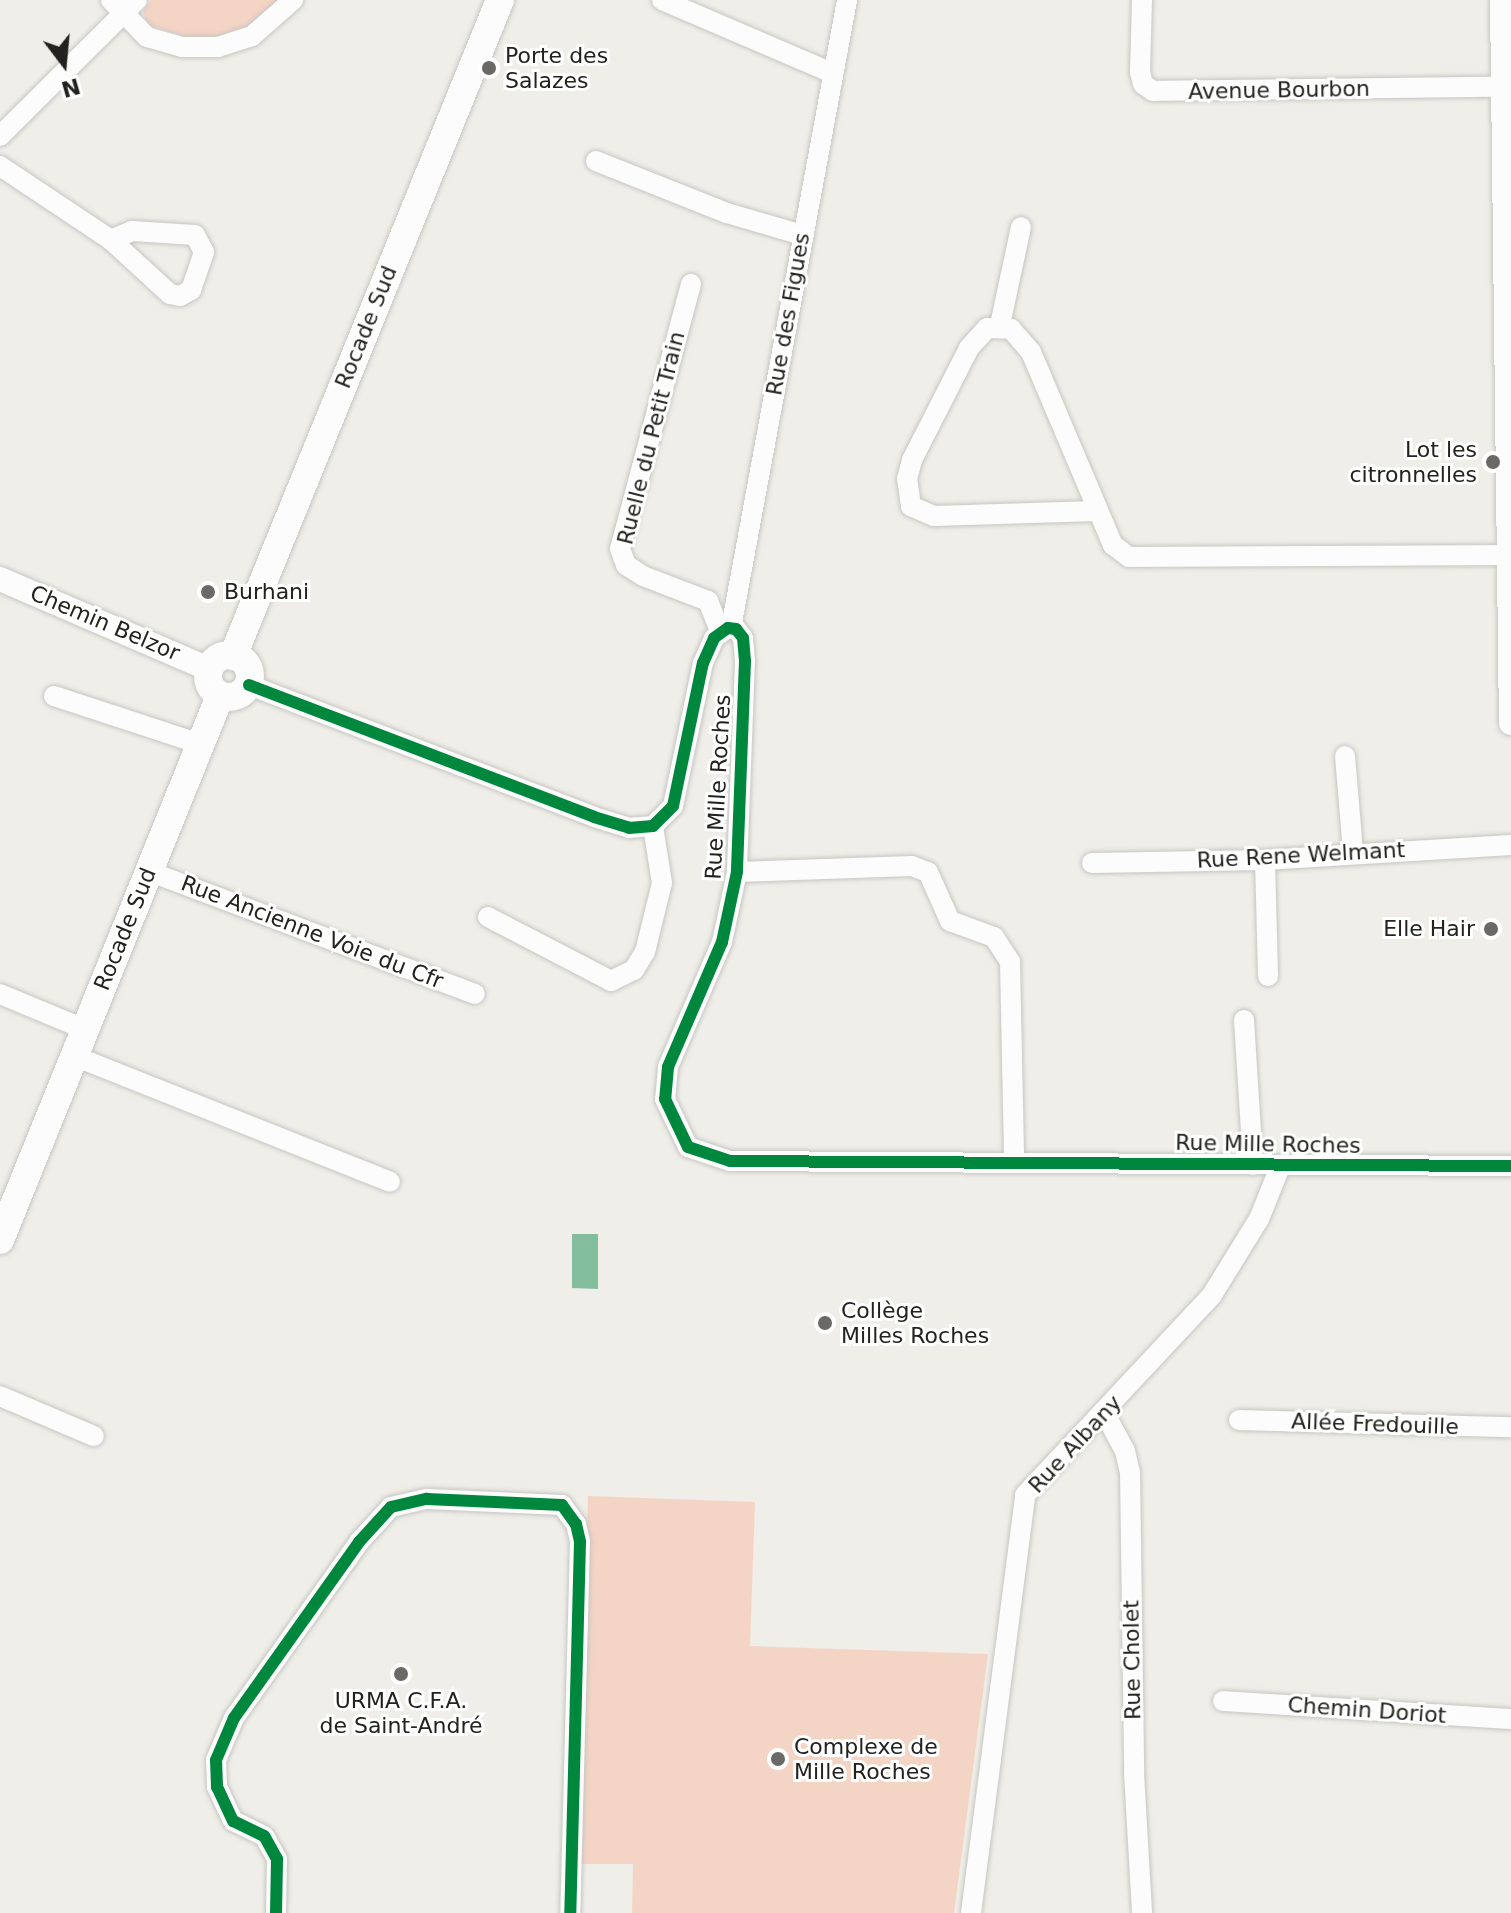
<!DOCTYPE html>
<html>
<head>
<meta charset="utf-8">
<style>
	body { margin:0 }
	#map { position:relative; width:1511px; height:1913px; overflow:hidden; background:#efeee8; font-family:"DejaVu Sans",sans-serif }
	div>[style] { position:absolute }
	.green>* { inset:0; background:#f4d4c5 }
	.water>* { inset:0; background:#82be9e }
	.roads { filter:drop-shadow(0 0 2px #c7c6c2) drop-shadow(0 0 2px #c7c6c2) }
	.minor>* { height:20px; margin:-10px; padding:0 10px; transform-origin:10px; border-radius:10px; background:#fdfcfc }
	.tertiary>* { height:24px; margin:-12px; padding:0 12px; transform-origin:12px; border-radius:12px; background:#fdfcfc }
	.secondary>* { height:28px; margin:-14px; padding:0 14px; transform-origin:14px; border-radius:14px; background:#fdfcfc }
	.secondary>.ring { margin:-14px; padding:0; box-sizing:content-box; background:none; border:28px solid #fdfcfc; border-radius:50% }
	.cycleway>* { height:12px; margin:-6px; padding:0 6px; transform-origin:6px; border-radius:6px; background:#00873e }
	.dots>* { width:22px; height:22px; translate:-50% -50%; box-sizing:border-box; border:4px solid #fff; border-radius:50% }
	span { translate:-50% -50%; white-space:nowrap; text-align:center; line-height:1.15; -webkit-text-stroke:6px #fff; paint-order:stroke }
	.poi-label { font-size:22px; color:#22221e }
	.left { translate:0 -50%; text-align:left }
	.right { translate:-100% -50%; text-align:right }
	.street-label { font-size:22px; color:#22221e }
	.north { position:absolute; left:24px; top:24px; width:80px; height:80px; -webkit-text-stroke:6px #fff; paint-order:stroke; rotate:164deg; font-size:22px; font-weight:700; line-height:32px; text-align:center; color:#22221e }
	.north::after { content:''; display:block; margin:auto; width:28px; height:36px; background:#22221e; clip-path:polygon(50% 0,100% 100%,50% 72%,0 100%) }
</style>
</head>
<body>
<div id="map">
	<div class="green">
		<i style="clip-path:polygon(151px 0,282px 0,242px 33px,193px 39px,148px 25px,143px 11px)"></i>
		<i style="clip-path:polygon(588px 1496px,755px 1502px,750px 1646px,988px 1654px,954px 1913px,632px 1913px,633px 1864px,578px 1864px)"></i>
	</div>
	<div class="water">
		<i style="clip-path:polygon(572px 1234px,598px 1234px,598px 1289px,572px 1288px)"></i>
	</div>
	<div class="roads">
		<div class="minor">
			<i style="left:111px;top:0;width:52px;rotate:45.8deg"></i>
			<i style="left:147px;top:37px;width:36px;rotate:16deg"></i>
			<i style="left:182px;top:47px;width:36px"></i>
			<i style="left:218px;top:47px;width:36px;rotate:-18deg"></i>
			<i style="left:252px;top:36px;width:55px;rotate:-41.3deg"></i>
			<i style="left:662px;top:0;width:185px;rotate:23.2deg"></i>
			<i style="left:1142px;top:0;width:72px;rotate:91.6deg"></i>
			<i style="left:1140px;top:72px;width:12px;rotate:76deg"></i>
			<i style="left:1143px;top:84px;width:12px;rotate:35deg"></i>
			<i style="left:1153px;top:91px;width:349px;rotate:-0.7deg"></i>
			<i style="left:0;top:136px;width:193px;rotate:-44.8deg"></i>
			<i style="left:596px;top:161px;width:141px;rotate:21.7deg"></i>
			<i style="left:727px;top:213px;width:78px;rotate:16.3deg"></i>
			<i style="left:0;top:166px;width:133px;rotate:33.7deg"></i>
			<i style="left:111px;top:240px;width:80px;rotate:42.5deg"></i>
			<i style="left:170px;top:294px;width:10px;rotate:11deg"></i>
			<i style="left:180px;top:296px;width:13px;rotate:-29deg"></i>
			<i style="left:191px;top:290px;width:40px;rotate:-71.1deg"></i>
			<i style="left:204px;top:252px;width:19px;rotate:-118deg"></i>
			<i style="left:195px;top:235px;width:63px;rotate:-176.4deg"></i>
			<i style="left:132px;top:231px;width:23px;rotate:157deg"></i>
			<i style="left:691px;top:284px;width:274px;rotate:105deg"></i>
			<i style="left:620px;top:549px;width:17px;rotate:69deg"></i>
			<i style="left:626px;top:565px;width:20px;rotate:33deg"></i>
			<i style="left:643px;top:576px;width:70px;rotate:21deg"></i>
			<i style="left:708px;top:601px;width:32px;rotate:68deg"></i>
			<i style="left:1000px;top:325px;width:100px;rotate:-77.9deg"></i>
			<i style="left:1097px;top:511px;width:163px;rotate:178.2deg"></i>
			<i style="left:934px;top:516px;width:25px;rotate:-157deg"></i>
			<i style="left:911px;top:506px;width:27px;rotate:-98deg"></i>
			<i style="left:907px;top:479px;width:20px;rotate:-75deg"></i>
			<i style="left:912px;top:460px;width:126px;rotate:-63deg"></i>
			<i style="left:969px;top:348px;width:27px;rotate:-48deg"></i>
			<i style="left:987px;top:328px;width:24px;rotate:2deg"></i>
			<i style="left:1011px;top:329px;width:30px;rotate:49deg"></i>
			<i style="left:1031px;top:352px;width:210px;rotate:67deg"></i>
			<i style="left:1113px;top:545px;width:20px;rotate:37deg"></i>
			<i style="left:1129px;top:557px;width:381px;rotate:-0.3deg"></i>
			<i style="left:731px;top:628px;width:639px;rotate:-79.53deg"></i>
			<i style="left:249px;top:685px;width:369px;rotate:20.9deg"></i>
			<i style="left:594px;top:817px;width:37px;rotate:17deg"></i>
			<i style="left:629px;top:828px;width:24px;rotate:-5deg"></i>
			<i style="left:653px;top:826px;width:28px;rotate:-45deg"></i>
			<i style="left:673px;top:806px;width:146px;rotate:-78.2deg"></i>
			<i style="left:703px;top:663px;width:27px;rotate:-66deg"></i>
			<i style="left:714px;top:638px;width:17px;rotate:-36deg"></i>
			<i style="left:728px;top:628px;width:8px;rotate:7deg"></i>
			<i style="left:736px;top:629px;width:11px;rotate:52deg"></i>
			<i style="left:743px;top:638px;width:23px;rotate:85deg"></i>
			<i style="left:745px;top:661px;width:211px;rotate:92.2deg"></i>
			<i style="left:737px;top:872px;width:72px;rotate:102.1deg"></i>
			<i style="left:722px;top:942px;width:136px;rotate:113.4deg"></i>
			<i style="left:668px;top:1067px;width:32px;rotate:95deg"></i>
			<i style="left:665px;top:1099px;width:53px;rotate:64.4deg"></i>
			<i style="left:688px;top:1147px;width:44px;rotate:18.4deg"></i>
			<i style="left:730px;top:1161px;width:781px;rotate:0.37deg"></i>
			<i style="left:54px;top:696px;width:154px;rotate:18.2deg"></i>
			<i style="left:1345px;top:756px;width:95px;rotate:85.2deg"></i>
			<i style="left:1265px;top:860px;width:116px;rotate:88.5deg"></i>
			<i style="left:1092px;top:863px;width:173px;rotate:-1deg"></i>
			<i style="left:1265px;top:860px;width:246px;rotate:-3.5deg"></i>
			<i style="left:148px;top:871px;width:349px;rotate:20.6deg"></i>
			<i style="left:737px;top:872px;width:175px;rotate:-2deg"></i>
			<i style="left:912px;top:866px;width:17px;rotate:21deg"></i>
			<i style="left:928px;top:872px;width:54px;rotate:65.8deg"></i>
			<i style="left:950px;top:921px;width:47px;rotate:20deg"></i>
			<i style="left:994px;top:937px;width:30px;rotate:57deg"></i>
			<i style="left:1010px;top:962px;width:198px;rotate:88.8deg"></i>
			<i style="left:488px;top:917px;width:139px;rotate:27.5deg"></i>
			<i style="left:611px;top:981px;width:25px;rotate:-26deg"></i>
			<i style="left:634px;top:970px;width:21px;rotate:-59deg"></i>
			<i style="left:645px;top:952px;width:71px;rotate:-76.2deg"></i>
			<i style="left:662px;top:883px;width:58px;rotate:-99deg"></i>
			<i style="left:0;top:994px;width:91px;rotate:22.6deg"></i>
			<i style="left:1244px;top:1020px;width:145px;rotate:86.4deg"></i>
			<i style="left:74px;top:1056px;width:340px;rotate:21.7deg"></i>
			<i style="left:0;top:1396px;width:102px;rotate:23.1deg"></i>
			<i style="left:1104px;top:1412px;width:44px;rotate:61.7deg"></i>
			<i style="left:1125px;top:1451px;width:22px;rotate:77deg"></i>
			<i style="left:1130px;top:1472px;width:301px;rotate:89.2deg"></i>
			<i style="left:1134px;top:1773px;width:140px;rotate:86.7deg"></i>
			<i style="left:1239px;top:1420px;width:272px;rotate:1.5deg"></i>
			<i style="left:1223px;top:1701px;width:289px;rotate:3.6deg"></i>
			<i style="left:276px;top:1913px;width:54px;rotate:-88.9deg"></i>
			<i style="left:277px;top:1859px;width:26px;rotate:-119deg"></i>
			<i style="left:264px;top:1836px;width:34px;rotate:-154deg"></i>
			<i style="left:233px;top:1821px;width:38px;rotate:-115deg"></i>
			<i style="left:217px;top:1787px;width:27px;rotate:-92deg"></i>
			<i style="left:216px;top:1760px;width:46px;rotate:-66.8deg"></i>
			<i style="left:234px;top:1718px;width:216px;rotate:-54.6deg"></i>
			<i style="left:359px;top:1542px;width:47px;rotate:-47.6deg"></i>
			<i style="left:391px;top:1507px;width:37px;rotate:-13deg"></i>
			<i style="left:427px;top:1499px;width:135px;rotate:2.5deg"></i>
			<i style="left:562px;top:1505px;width:24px;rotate:54deg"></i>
			<i style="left:576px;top:1524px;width:18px;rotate:77deg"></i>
			<i style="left:580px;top:1542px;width:371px;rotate:91.5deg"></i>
			<i style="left:971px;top:1913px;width:421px;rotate:-82.6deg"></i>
			<i style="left:1025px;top:1495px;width:274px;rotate:-46.9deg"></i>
			<i style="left:1212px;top:1295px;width:89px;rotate:-58.3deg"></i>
			<i style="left:1259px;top:1219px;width:56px;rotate:-68deg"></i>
		</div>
		<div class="tertiary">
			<i style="left:1502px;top:0;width:723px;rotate:89.29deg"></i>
			<i style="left:0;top:579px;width:228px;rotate:23.3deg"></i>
		</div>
		<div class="secondary">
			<i class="ring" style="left:208px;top:655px;width:14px;height:14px"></i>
			<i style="left:233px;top:656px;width:708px;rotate:-67.85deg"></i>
			<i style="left:0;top:1240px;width:587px;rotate:-67.98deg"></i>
		</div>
	</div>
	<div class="cycleway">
		<i style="left:249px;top:685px;width:369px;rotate:20.9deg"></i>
		<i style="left:594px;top:817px;width:37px;rotate:17deg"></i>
		<i style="left:629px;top:828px;width:24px;rotate:-5deg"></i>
		<i style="left:653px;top:826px;width:28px;rotate:-45deg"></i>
		<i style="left:673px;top:806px;width:146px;rotate:-78.2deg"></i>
		<i style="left:703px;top:663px;width:27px;rotate:-66deg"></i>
		<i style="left:714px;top:638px;width:17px;rotate:-36deg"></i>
		<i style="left:728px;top:628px;width:8px;rotate:7deg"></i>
		<i style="left:736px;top:629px;width:11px;rotate:52deg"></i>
		<i style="left:743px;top:638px;width:23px;rotate:85deg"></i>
		<i style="left:745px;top:661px;width:211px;rotate:92.2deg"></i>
		<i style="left:737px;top:872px;width:72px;rotate:102.1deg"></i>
		<i style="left:722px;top:942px;width:136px;rotate:113.4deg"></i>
		<i style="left:668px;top:1067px;width:32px;rotate:95deg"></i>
		<i style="left:665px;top:1099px;width:53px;rotate:64.4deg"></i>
		<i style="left:688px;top:1147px;width:44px;rotate:18.4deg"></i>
		<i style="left:730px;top:1161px;width:781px;rotate:0.37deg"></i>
		<i style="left:276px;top:1913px;width:54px;rotate:-88.9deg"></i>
		<i style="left:277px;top:1859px;width:26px;rotate:-119deg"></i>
		<i style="left:264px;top:1836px;width:34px;rotate:-154deg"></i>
		<i style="left:233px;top:1821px;width:38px;rotate:-115deg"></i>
		<i style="left:217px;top:1787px;width:27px;rotate:-92deg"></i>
		<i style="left:216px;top:1760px;width:46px;rotate:-66.8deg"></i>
		<i style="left:234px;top:1718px;width:216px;rotate:-54.6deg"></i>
		<i style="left:359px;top:1542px;width:47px;rotate:-47.6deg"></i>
		<i style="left:391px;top:1507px;width:37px;rotate:-13deg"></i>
		<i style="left:427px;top:1499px;width:135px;rotate:2.5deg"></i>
		<i style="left:562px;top:1505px;width:24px;rotate:54deg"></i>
		<i style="left:576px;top:1524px;width:18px;rotate:77deg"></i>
		<i style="left:580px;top:1542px;width:371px;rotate:91.5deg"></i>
	</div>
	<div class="dots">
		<i style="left:489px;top:68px;background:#6a6965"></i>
		<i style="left:1493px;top:462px;background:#6a6965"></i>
		<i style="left:208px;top:592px;background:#6a6965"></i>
		<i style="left:1491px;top:929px;background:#6a6965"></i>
		<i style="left:825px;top:1323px;background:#6a6965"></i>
		<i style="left:401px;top:1674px;background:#6a6965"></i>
		<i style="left:778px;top:1759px;background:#6a6965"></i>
	</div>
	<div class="poi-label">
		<span class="left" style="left:505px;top:68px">Porte des<br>Salazes</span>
		<span class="right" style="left:1477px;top:462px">Lot les<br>citronnelles</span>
		<span class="left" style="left:224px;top:592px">Burhani</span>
		<span class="right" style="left:1475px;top:929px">Elle Hair</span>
		<span class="left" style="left:841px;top:1323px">Collège<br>Milles Roches</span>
		<span style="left:401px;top:1713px">URMA C.F.A.<br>de Saint-André</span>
		<span class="left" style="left:794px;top:1759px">Complexe de<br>Mille Roches</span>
	</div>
	<div class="street-label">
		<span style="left:1279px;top:90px;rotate:-1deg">Avenue Bourbon</span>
		<span style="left:788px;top:314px;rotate:-80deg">Rue des Figues</span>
		<span style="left:366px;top:327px;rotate:-68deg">Rocade Sud</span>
		<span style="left:651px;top:438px;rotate:-76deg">Ruelle du Petit Train</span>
		<span style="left:105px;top:623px;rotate:23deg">Chemin Belzor</span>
		<span style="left:718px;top:787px;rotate:-87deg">Rue Mille Roches</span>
		<span style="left:1301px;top:855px;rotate:-3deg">Rue Rene Welmant</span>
		<span style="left:125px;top:929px;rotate:-68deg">Rocade Sud</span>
		<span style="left:312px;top:932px;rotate:21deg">Rue Ancienne Voie du Cfr</span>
		<span style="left:1268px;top:1144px;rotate:1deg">Rue Mille Roches</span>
		<span style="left:1375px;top:1424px;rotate:2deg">Allée Fredouille</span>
		<span style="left:1075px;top:1444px;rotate:-47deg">Rue Albany</span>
		<span style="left:1132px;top:1660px;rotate:-91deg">Rue Cholet</span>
		<span style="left:1367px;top:1710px;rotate:4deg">Chemin Doriot</span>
	</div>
	<div class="north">N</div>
</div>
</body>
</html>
